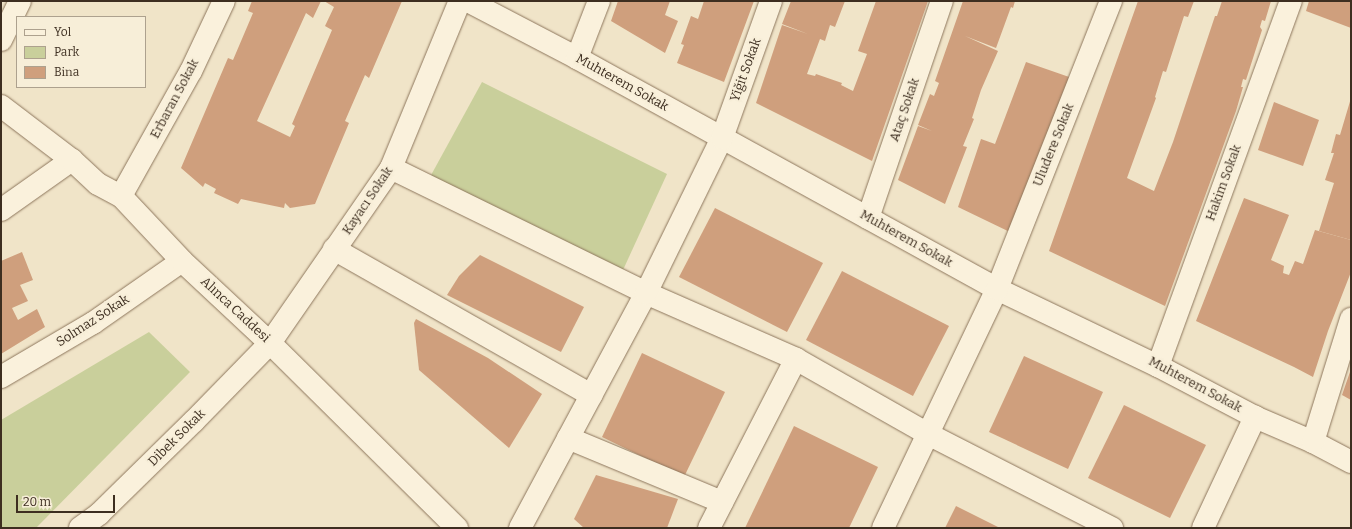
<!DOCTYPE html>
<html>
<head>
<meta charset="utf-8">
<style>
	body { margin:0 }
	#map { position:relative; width:1352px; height:529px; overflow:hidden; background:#f0e4c8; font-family:Bitter,serif }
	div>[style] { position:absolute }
	.green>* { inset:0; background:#c9cf9b }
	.building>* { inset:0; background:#cf9f7d }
	.roads { filter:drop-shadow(0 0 1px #8d765c) drop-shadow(0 0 1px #8d765c) }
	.street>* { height:22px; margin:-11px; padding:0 11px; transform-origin:11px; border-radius:11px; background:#faf1dc }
	.secondary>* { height:22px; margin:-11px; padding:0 11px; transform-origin:11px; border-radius:11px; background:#faf1dc }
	span { translate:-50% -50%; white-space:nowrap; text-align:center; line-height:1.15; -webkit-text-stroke:3.5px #f7eed8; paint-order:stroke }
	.street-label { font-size:13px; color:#3d2e20 }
	.frame { position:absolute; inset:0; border:2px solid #3d2e20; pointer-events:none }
	.legend { position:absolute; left:16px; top:16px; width:130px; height:72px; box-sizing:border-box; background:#f7eed8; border:1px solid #ada18e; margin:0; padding:5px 7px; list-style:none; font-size:12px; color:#3d2e20 }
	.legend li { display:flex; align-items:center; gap:8px; height:20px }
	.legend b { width:20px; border:1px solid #ada18e }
	.scale { position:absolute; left:16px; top:495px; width:99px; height:18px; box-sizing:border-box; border:2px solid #3d2e20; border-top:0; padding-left:5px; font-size:12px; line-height:14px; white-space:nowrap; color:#3d2e20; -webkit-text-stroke:3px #f7eed8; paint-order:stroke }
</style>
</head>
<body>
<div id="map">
	<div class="green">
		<i style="clip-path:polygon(482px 82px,667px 174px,623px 270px,430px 177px)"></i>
		<i style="clip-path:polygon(149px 332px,190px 372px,36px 528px,1px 528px,1px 420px)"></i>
	</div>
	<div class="building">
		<i style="clip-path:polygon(252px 1px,321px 1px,313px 18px,306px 13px,257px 121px,290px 137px,295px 126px,292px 124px,332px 30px,325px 26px,334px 7px,324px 1px,402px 1px,369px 78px,365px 75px,345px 121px,349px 123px,315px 204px,290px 208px,285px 203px,284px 208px,241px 199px,238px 204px,214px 193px,216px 189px,205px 183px,203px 187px,181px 168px,228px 58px,233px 60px,253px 13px,248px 11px)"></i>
		<i style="clip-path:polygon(618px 1px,670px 1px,665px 15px,678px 21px,665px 53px,611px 21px)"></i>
		<i style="clip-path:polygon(704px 1px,754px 1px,724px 82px,677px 63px,684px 45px,681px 44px,691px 16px,698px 19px)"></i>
		<i style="clip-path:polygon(791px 1px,845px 1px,835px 27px,830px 25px,825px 41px,820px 39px,807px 74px,815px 76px,816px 74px,842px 83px,841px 85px,853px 91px,867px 54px,858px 51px,876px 1px,928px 1px,872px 161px,756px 103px,782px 25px,808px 34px,782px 24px)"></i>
		<i style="clip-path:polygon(963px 1px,1015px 1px,1013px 8px,1011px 7px,996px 48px,965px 36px,998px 51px,981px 90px,972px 118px,974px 119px,963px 146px,967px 147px,945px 204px,898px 180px,918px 126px,932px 131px,918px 125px,930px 94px,934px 96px,939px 83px,935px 81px)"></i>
		<i style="clip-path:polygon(1138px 1px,1194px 1px,1188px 17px,1184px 16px,1166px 72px,1163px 71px,1155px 97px,1156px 98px,1127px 178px,1154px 191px,1173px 142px,1215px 16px,1217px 16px,1222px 1px,1271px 1px,1265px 21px,1262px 20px,1260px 27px,1262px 30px,1246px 80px,1243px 79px,1241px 87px,1243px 87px,1236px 111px,1165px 306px,1049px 251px)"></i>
		<i style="clip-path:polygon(1309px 1px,1351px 1px,1351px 28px,1306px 11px)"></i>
		<i style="clip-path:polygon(1026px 62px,1072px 78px,1014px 234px,958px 207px,981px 139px,995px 144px)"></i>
		<i style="clip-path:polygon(1351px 98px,1351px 240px,1319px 231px,1334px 183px,1325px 180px,1334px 153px,1331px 153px,1336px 134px,1340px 135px)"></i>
		<i style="clip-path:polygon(1274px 102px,1319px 120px,1303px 166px,1258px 150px)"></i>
		<i style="clip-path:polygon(1244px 198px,1289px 215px,1271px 260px,1284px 266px,1283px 273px,1289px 275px,1295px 261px,1303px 264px,1315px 230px,1351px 240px,1351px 272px,1328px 331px,1313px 377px,1294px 367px,1196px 321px)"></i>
		<i style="clip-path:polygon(715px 208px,823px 263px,787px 332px,679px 277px)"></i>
		<i style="clip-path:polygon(22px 252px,33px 280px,20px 285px,28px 301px,12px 308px,18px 320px,37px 309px,45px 327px,1px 354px,1px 261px)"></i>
		<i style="clip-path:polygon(480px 255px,584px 307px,561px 352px,447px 295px,459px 276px)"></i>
		<i style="clip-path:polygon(842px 271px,949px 326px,913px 396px,806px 340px)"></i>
		<i style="clip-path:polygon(416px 319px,488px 358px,542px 394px,509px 448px,419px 370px,414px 323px)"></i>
		<i style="clip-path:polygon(642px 353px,725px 392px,684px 477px,602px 437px)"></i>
		<i style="clip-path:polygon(1024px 356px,1103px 392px,1068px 469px,989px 432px)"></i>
		<i style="clip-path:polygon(1351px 369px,1351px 400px,1342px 395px)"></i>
		<i style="clip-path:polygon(1124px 405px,1206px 445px,1170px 518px,1088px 478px)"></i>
		<i style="clip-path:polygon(794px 426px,878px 467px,849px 528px,745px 528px)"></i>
		<i style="clip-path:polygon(596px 475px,678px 499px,667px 528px,584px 528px,574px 519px)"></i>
		<i style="clip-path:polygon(956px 506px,1000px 528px,945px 528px)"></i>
	</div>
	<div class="roads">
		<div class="street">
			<i style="left:468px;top:1px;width:123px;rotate:27.6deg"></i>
			<i style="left:577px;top:58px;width:479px;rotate:28.8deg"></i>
			<i style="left:997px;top:289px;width:178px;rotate:25.6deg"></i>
			<i style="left:1158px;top:366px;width:110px;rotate:27.7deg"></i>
			<i style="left:1255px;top:417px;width:63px;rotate:23.3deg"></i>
			<i style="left:1313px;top:442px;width:43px;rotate:27.8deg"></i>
			<i style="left:1px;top:40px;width:43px;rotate:-64deg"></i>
			<i style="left:577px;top:58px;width:61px;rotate:-68.9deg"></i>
			<i style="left:391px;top:168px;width:284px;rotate:26.1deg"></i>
			<i style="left:646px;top:293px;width:164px;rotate:23.7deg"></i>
			<i style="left:796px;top:359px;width:152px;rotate:29.6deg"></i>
			<i style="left:928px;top:434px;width:207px;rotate:27.1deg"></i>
			<i style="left:121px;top:196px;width:143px;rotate:-60.8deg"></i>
			<i style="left:191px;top:71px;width:77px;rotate:-64.8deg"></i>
			<i style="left:1px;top:210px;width:87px;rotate:-35.2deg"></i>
			<i style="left:868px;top:218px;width:229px;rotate:-71.2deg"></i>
			<i style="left:334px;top:249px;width:296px;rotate:29.6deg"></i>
			<i style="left:1158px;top:366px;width:388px;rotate:-70deg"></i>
			<i style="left:1px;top:377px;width:107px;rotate:-30.4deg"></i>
			<i style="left:93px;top:323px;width:108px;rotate:-34.9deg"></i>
			<i style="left:568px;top:438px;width:167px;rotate:22.6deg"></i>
			<i style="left:1313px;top:442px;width:129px;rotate:-72.8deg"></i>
			<i style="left:80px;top:528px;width:24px;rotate:-36deg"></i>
			<i style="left:99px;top:514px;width:133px;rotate:-44.4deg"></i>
			<i style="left:194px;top:421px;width:109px;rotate:-45.7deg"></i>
			<i style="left:270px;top:343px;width:213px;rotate:-55.3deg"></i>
			<i style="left:391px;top:168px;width:181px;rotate:-67.6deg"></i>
			<i style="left:520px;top:528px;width:267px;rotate:-61.8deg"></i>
			<i style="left:646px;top:293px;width:173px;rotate:-63.9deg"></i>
			<i style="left:722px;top:138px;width:145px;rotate:-70.3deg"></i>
			<i style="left:709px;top:528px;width:190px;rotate:-62.8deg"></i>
			<i style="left:883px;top:528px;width:265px;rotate:-64.5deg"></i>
			<i style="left:997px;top:289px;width:310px;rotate:-68.4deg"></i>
			<i style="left:1203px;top:528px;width:123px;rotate:-64.9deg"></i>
		</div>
		<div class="secondary">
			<i style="left:1px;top:106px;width:89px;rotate:37.3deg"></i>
			<i style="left:72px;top:160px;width:35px;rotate:43deg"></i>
			<i style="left:98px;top:184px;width:26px;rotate:28deg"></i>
			<i style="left:121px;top:196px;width:89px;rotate:46.8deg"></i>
			<i style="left:182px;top:261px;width:120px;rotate:43deg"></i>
			<i style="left:270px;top:343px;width:263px;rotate:44.7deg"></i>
		</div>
	</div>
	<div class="street-label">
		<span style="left:746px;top:70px;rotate:-70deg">Yiğit Sokak</span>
		<span style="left:622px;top:83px;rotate:29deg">Muhterem Sokak</span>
		<span style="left:175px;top:99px;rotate:-62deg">Erbaran Sokak</span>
		<span style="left:905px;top:110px;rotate:-71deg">Ataç Sokak</span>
		<span style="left:1054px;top:145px;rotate:-68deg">Uludere Sokak</span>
		<span style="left:1224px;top:183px;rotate:-70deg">Hakim Sokak</span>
		<span style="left:368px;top:201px;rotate:-56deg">Kayacı Sokak</span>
		<span style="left:906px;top:239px;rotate:29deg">Muhterem Sokak</span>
		<span style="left:235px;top:310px;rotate:43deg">Alınca Caddesi</span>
		<span style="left:93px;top:321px;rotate:-33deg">Solmaz Sokak</span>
		<span style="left:1195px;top:385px;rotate:28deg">Muhterem Sokak</span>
		<span style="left:177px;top:438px;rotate:-45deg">Dibek Sokak</span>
	</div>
	<div class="frame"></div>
	<ul class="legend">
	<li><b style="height:5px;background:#faf1dc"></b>Yol</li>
	<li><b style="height:11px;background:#c9cf9b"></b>Park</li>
	<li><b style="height:11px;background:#cf9f7d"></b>Bina</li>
	</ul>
	<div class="scale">20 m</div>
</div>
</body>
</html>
